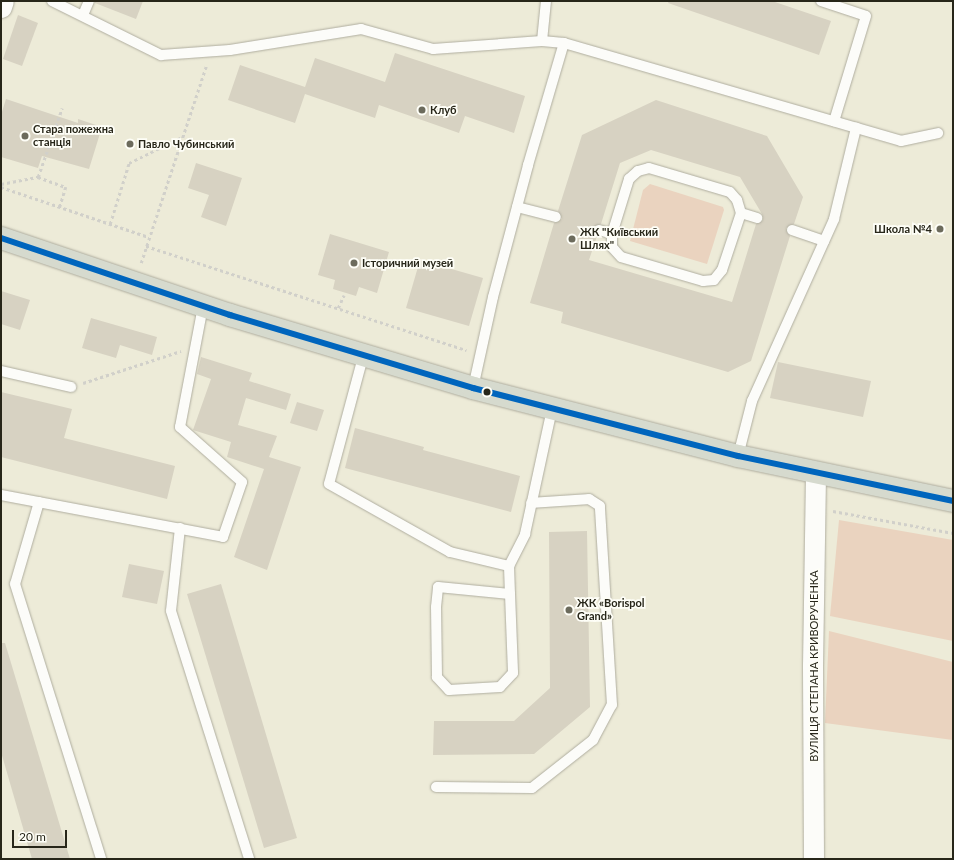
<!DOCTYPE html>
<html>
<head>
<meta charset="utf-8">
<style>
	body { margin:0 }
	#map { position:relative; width:954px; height:860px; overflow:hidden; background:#edebd8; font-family:Lato,sans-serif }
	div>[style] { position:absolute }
	.green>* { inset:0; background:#ead3bf }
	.building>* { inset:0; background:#d7d2c2 }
	.path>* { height:2.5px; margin-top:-1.25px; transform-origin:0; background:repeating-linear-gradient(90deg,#d1d0ca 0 3px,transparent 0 6px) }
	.roads { filter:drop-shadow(0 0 1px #afad9f) drop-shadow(0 0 1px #afad9f) }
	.service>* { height:10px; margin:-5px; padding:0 5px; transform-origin:5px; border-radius:5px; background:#fcfcf9 }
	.minor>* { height:20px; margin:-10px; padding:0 10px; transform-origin:10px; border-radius:10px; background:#fcfcf9 }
	.secondary>* { height:22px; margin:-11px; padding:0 11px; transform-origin:11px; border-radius:11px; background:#fcfcf9 }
	.trunk>* { height:22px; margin:-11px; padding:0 11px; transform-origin:11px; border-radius:11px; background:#d6dace }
	.bus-1>* { height:6px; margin:-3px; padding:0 3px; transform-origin:3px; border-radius:3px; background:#0065bd }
	.dots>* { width:11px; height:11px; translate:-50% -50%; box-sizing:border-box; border:2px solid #fefef7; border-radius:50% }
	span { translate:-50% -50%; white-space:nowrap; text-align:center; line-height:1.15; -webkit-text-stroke:3.5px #fefef7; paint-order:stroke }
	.poi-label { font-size:11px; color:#272619; font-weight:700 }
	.left { translate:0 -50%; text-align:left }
	.right { translate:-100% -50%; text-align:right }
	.street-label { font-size:11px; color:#272619 }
	.frame { position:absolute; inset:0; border:2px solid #272619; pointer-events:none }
	.scale { position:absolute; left:12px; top:830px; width:55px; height:18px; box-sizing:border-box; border:2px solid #272619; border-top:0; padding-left:5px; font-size:12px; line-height:14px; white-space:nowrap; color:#272619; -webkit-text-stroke:3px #fefef7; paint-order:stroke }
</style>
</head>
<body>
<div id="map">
	<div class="green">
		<i style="clip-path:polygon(650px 184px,723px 207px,724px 210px,707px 264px,630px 241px,643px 190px)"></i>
		<i style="clip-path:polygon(839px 520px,953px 540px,953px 641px,830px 616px)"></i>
		<i style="clip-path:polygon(829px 631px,953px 662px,953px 740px,825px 723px)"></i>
	</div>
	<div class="building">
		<i style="clip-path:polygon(95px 1px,143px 1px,136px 19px,95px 3px)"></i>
		<i style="clip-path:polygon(669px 1px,772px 1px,831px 21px,819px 55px,668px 3px)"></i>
		<i style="clip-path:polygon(18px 15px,38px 23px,22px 66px,3px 59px)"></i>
		<i style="clip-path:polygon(395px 53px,525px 96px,514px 133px,465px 116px,459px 133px,379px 105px,375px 118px,305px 94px,295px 123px,228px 100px,240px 65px,305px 87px,315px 58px,385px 82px)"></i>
		<i style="clip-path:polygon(6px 99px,78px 123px,78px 119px,102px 127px,89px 169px,42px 156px,38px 168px,1px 157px,1px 115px)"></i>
		<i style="clip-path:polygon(evenodd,656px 100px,767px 136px,803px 197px,794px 224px,786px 228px,790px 236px,751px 361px,728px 372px,561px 323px,563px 312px,530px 303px,554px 223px,562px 219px,558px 211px,582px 135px,656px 100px,651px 150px,740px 177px,762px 214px,763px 220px,756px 224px,732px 302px,589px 260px,597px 236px,593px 228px,601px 224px,620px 163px,651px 150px)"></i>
		<i style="clip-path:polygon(196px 163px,242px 178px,226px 226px,201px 217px,209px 195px,188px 188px)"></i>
		<i style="clip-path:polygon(330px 234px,389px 252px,377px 293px,359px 287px,356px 296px,333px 289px,335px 280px,318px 275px)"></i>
		<i style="clip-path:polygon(420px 260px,483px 278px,469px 326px,406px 308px)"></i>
		<i style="clip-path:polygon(1px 291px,30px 300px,20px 330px,1px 324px)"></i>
		<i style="clip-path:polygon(91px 318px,157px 337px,152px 355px,120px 345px,116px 358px,82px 348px)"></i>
		<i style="clip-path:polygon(201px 357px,252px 373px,249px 381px,291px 394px,286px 410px,246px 398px,238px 425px,277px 436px,269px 457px,301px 467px,267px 570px,234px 557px,264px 469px,227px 457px,231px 442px,193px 430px,211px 379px,197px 374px)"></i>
		<i style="clip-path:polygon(778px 362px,871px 381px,863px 417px,770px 398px)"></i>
		<i style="clip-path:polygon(1px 392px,72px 409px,64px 438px,175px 466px,167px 499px,1px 457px)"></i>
		<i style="clip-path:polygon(297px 402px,324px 410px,317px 431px,290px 423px)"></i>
		<i style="clip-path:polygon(355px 428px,424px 447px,423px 450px,520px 476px,511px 512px,345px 468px)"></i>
		<i style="clip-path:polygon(587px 531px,590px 707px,534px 754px,433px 755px,434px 721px,514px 721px,550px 688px,549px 532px)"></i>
		<i style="clip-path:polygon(129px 564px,164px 571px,157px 604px,122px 597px)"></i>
		<i style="clip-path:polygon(221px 584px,297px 838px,264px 848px,187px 594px)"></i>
		<i style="clip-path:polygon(1px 643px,5px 643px,70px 859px,32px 859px,1px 752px)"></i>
	</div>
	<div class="path">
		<i style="left:38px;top:177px;width:30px;rotate:20deg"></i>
		<i style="left:66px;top:187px;width:21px;rotate:107deg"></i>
		<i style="left:1px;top:184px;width:38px;rotate:-11deg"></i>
		<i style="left:38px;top:177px;width:73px;rotate:-70.8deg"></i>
		<i style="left:1px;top:187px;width:156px;rotate:18.7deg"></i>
		<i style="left:110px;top:224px;width:64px;rotate:-72.7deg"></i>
		<i style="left:129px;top:163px;width:59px;rotate:-26.1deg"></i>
		<i style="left:146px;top:246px;width:337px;rotate:18deg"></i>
		<i style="left:141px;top:263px;width:207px;rotate:-71.7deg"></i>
		<i style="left:338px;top:308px;width:14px;rotate:-65deg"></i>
		<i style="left:83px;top:383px;width:103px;rotate:-18.1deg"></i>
		<i style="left:833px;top:511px;width:122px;rotate:10.4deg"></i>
	</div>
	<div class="roads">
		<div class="service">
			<i style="left:52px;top:1px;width:122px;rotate:26.4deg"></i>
			<i style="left:161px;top:55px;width:69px;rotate:-4.1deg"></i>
			<i style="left:230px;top:50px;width:133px;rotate:-9.1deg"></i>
			<i style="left:361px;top:29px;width:75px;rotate:15.5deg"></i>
			<i style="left:433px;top:49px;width:109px;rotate:-4.2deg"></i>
			<i style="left:542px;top:41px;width:22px;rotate:5deg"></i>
			<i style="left:564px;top:43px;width:351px;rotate:16.2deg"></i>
			<i style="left:901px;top:141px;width:38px;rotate:-12deg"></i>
			<i style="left:821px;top:1px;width:47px;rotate:18.4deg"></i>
			<i style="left:866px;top:16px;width:110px;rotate:106.9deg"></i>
			<i style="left:83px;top:15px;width:15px;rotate:-67deg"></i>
			<i style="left:542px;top:41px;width:40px;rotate:-84.3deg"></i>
			<i style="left:649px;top:168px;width:84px;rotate:16.5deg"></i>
			<i style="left:730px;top:192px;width:11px;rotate:49deg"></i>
			<i style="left:737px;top:200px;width:14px;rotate:73deg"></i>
			<i style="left:741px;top:213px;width:60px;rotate:108.4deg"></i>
			<i style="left:722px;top:270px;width:13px;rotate:129deg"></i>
			<i style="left:714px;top:280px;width:11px;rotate:175deg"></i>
			<i style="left:703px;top:281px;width:85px;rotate:-163.7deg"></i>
			<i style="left:621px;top:257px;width:13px;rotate:-132deg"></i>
			<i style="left:612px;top:247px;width:13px;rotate:-90deg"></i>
			<i style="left:612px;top:234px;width:58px;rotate:-72.8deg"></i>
			<i style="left:629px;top:179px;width:12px;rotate:-42deg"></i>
			<i style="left:638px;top:171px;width:11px;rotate:-15deg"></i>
			<i style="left:517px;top:207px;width:40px;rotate:14.4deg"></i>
			<i style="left:741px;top:213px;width:17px;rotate:17deg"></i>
			<i style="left:599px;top:230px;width:14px;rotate:17deg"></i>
			<i style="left:792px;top:230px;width:34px;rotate:19deg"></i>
			<i style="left:363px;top:357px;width:131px;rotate:105deg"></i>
			<i style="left:329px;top:484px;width:139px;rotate:29.3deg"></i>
			<i style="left:450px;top:552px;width:61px;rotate:13.3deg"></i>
			<i style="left:509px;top:566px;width:36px;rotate:-63deg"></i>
			<i style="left:525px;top:534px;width:128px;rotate:-77.8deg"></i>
			<i style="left:1px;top:371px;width:72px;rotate:12.9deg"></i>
			<i style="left:473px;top:388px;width:93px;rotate:-77.6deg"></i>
			<i style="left:493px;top:297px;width:137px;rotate:-75.1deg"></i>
			<i style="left:528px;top:165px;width:127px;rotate:-73.6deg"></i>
			<i style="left:738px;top:456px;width:57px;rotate:-75.7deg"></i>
			<i style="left:752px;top:401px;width:200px;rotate:-65.7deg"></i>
			<i style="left:834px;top:219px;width:94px;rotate:-76.4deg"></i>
			<i style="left:1px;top:495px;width:226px;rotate:10.7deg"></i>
			<i style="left:223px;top:537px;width:58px;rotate:-70.9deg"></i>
			<i style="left:242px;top:482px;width:83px;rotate:-138.4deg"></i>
			<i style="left:180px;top:427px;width:123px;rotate:-79.2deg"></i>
			<i style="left:39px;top:502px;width:85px;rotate:106.3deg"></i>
			<i style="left:15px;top:584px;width:288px;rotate:72.6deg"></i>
			<i style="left:180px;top:528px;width:83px;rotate:96.2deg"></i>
			<i style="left:171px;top:611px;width:260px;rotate:72.5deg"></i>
			<i style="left:509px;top:566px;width:28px;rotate:88deg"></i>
			<i style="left:510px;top:594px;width:79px;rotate:87.8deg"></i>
			<i style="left:513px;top:673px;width:19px;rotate:133deg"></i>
			<i style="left:500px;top:687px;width:51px;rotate:176.6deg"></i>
			<i style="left:449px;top:690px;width:18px;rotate:-133deg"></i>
			<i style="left:437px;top:677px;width:70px;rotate:-90.8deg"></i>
			<i style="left:436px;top:607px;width:20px;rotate:-84deg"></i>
			<i style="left:438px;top:587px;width:72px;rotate:5.6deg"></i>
			<i style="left:436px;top:787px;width:96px;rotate:0.6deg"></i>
			<i style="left:532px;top:788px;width:78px;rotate:-38.2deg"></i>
			<i style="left:593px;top:740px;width:40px;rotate:-62deg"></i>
			<i style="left:612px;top:705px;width:199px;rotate:-93.5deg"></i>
			<i style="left:600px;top:506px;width:13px;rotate:-148deg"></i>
			<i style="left:589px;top:499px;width:58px;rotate:176.1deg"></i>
		</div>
		<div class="minor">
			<i style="left:814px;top:859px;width:193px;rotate:-90.3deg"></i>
			<i style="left:813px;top:666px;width:193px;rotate:-89.1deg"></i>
		</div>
		<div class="secondary">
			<i style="left:1px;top:7px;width:6px;rotate:-72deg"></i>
		</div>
		<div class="trunk">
			<i style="left:1px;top:238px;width:242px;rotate:18.6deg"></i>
			<i style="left:230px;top:315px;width:254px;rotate:16.7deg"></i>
			<i style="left:473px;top:388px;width:274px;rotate:14.4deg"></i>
			<i style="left:738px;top:456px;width:220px;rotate:11.8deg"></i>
		</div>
	</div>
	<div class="bus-1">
		<i style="left:1px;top:238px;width:242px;rotate:18.6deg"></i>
		<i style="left:230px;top:315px;width:254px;rotate:16.7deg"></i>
		<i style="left:473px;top:388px;width:274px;rotate:14.4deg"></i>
		<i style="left:738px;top:456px;width:220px;rotate:11.8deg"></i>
	</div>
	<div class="dots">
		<i style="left:422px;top:110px;background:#6c6b5c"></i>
		<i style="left:25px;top:136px;background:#6c6b5c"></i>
		<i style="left:130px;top:144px;background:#6c6b5c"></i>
		<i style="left:940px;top:229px;background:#6c6b5c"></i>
		<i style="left:572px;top:239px;background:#6c6b5c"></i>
		<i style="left:354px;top:263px;background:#6c6b5c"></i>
		<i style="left:487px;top:392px;background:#272619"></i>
		<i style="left:569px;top:610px;background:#6c6b5c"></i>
	</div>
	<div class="poi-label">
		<span class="left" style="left:430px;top:110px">Клуб</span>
		<span class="left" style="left:33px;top:136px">Стара пожежна<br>станція</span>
		<span class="left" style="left:138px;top:144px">Павло Чубинський</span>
		<span class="right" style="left:932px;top:229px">Школа №4</span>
		<span class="left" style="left:580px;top:239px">ЖК "Київський<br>Шлях"</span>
		<span class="left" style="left:362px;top:263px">Історичний музей</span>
		<span class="left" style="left:577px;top:610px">ЖК «Borispol<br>Grand»</span>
	</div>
	<div class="street-label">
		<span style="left:814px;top:666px;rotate:-90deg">ВУЛИЦЯ СТЕПАНА КРИВОРУЧЕНКА</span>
	</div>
	<div class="frame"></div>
	<div class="scale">20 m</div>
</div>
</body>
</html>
